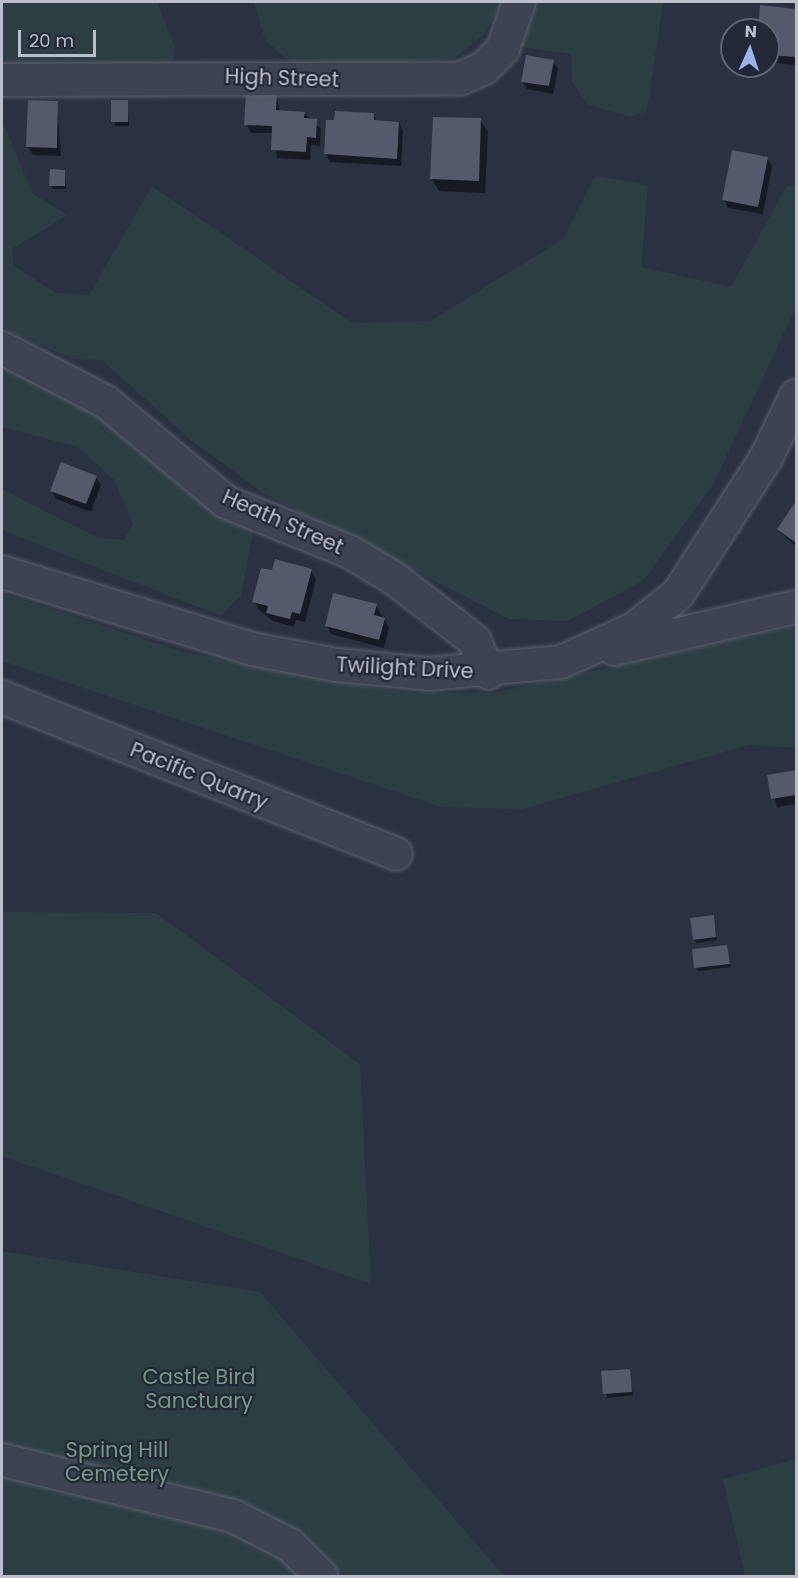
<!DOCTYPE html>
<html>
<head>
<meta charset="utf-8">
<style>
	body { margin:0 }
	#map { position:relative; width:798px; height:1578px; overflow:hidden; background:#2a3141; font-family:Poppins,sans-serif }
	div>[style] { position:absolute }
	.green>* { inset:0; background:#2d3e43 }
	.shadow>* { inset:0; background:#0007 }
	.building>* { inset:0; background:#54596b }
	.roads { filter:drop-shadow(0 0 2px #5c616e) drop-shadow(0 0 2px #5c616e) }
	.minor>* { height:32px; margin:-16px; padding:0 16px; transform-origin:16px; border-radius:16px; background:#3e4351 }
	span { translate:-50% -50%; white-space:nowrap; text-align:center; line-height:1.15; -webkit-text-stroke:4.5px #232836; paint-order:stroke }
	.street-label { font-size:21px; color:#bbbfcb }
	.park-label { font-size:21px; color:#759982 }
	.frame { position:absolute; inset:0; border:3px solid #bbbfcb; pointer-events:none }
	.north { position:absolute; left:720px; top:18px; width:60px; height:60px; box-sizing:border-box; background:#232836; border:2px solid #606472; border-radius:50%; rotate:3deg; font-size:16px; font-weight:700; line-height:24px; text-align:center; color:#bbbfcb }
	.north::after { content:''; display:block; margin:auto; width:21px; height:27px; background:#9cb2ee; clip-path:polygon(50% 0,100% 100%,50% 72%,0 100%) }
	.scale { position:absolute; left:18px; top:30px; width:78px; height:27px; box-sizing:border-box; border:3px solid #bbbfcb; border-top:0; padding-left:8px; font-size:18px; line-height:21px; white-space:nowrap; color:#bbbfcb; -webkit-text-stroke:4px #232836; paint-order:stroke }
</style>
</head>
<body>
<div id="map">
	<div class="green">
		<i style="clip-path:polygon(2px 2px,157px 2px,175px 46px,172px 65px,2px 66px)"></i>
		<i style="clip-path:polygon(254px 2px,502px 2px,484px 34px,455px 58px,298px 69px,265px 40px)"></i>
		<i style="clip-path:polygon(527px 2px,663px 2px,647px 111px,631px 117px,587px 104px,572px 81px,571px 54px,514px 46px)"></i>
		<i style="clip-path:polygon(2px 121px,33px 194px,67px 215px,12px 249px,14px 266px,56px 293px,89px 295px,152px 186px,352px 323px,430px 321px,563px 239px,595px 176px,648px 185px,641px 267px,731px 287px,786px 187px,796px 185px,796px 307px,714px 483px,644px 580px,568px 621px,509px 619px,263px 493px,191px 440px,102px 360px,73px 359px,2px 328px)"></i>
		<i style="clip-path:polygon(2px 353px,56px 383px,253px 532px,241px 595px,221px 616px,2px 530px,2px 489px,98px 538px,124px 540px,133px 524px,114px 480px,78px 447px,2px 427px)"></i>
		<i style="clip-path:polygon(2px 593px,187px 653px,406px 693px,493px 693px,788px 628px,796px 629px,796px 748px,749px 745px,522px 809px,442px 807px,2px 661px)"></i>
		<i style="clip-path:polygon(2px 912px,156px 913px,360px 1064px,371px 1284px,2px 1156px)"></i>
		<i style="clip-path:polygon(2px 1251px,260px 1292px,504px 1576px,2px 1576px)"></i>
		<i style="clip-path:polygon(796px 1459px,796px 1576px,745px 1576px,723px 1479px)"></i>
	</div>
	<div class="shadow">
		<i style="clip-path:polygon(761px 7px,796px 10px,796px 65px,768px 62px,768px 30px,759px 30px)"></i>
		<i style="clip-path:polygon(553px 61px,558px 69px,553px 94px,527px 89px,522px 81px)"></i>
		<i style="clip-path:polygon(276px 95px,280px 112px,304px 113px,321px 129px,320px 146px,311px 145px,310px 160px,277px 158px,273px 133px,251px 133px,246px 124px)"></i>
		<i style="clip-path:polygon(113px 102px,127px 102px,129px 126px,115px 126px)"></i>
		<i style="clip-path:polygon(57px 103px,61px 156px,33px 155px,28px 147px)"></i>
		<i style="clip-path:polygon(373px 114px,377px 122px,399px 123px,403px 131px,401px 166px,330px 162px,325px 153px)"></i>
		<i style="clip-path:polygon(480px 120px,488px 132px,485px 193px,439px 191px,432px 179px)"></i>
		<i style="clip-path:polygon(767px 158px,772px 166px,763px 214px,728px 208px,724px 199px)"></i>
		<i style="clip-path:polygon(65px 171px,66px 189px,53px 189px,51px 185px)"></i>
		<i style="clip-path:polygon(96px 477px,101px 485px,91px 512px,56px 499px,52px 491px)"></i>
		<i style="clip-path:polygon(796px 504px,796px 547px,778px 529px)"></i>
		<i style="clip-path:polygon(311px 571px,316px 579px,305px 622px,296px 620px,294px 627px,273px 621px,259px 610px,254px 601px,273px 572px)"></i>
		<i style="clip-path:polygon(376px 605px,389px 628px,384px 648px,331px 634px,327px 625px)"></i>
		<i style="clip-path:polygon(796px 771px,796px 804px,777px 807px,769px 776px)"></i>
		<i style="clip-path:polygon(713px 916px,717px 940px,696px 943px,694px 939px)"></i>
		<i style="clip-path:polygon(726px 946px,731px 967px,698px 971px,696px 968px)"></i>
		<i style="clip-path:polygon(629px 1370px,633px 1395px,607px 1398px,603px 1372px)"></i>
	</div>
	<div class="building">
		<i style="clip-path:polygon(760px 5px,796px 9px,796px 57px,768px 55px,768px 30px,758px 30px)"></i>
		<i style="clip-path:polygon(526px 55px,554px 60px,549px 86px,521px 82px)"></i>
		<i style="clip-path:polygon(246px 92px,277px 93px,276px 110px,305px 112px,304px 118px,317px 119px,316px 138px,307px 137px,306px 152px,271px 150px,272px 126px,244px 125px)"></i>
		<i style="clip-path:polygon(28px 100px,58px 101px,57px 148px,26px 147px)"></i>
		<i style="clip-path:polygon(111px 100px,128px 100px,128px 122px,111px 122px)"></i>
		<i style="clip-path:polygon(335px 111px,374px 113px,374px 120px,399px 122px,397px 159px,324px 154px,326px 120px,334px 120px)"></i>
		<i style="clip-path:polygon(433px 117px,481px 118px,479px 181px,430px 179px)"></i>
		<i style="clip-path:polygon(732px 150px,768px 157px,758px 207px,722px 200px)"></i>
		<i style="clip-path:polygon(50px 169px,65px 170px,65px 186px,49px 186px)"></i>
		<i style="clip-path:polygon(61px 462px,97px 476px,86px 504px,50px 491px)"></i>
		<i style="clip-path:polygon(796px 501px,796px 543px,777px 529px)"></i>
		<i style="clip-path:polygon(275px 559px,312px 569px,300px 614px,292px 612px,290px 619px,266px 613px,268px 606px,252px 602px,261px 568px,272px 570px)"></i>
		<i style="clip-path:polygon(333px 593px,377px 604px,374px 615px,385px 618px,379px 640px,325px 626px)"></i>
		<i style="clip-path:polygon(796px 770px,796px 795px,771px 799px,767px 775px)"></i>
		<i style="clip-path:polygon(714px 915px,716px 937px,693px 940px,690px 918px)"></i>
		<i style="clip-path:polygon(727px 945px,730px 964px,694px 968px,692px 949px)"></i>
		<i style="clip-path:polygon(630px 1369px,632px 1392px,603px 1394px,601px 1371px)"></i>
	</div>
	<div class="roads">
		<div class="minor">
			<i style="left:2px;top:80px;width:459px;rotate:-0.2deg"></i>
			<i style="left:461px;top:78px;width:25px;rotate:-23deg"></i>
			<i style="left:484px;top:68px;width:27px;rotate:-45deg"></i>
			<i style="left:503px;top:49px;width:50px;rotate:-71.2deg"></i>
			<i style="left:2px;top:348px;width:117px;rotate:27.4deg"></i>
			<i style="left:106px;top:402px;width:156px;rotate:39.8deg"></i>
			<i style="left:226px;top:502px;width:134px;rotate:22deg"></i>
			<i style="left:350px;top:552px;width:52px;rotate:31deg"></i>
			<i style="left:395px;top:579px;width:100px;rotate:37.7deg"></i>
			<i style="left:474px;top:640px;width:36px;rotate:66deg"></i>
			<i style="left:2px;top:572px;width:262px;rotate:17.1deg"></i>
			<i style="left:252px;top:649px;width:86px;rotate:10.7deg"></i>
			<i style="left:337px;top:665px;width:91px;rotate:5.6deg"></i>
			<i style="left:428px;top:674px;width:134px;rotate:-5.2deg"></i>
			<i style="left:561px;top:662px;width:80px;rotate:-24.3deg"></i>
			<i style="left:634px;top:629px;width:56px;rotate:-38.5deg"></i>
			<i style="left:678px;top:594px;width:162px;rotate:-57.1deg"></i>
			<i style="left:766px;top:458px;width:69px;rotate:-64.2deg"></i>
			<i style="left:614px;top:649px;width:187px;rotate:-13deg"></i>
			<i style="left:2px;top:697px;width:424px;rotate:21.7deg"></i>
			<i style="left:2px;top:1460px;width:238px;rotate:13.6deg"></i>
			<i style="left:233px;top:1516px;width:64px;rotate:27deg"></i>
			<i style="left:290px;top:1545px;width:44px;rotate:45deg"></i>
		</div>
	</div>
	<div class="street-label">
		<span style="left:282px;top:78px;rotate:2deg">High Street</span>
		<span style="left:283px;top:522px;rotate:24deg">Heath Street</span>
		<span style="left:405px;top:668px;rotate:3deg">Twilight Drive</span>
		<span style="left:199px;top:776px;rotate:22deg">Pacific Quarry</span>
	</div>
	<div class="park-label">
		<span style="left:199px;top:1389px">Castle Bird<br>Sanctuary</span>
		<span style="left:117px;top:1462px">Spring Hill<br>Cemetery</span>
	</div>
	<div class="frame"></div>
	<div class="north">N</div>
	<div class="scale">20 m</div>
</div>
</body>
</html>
